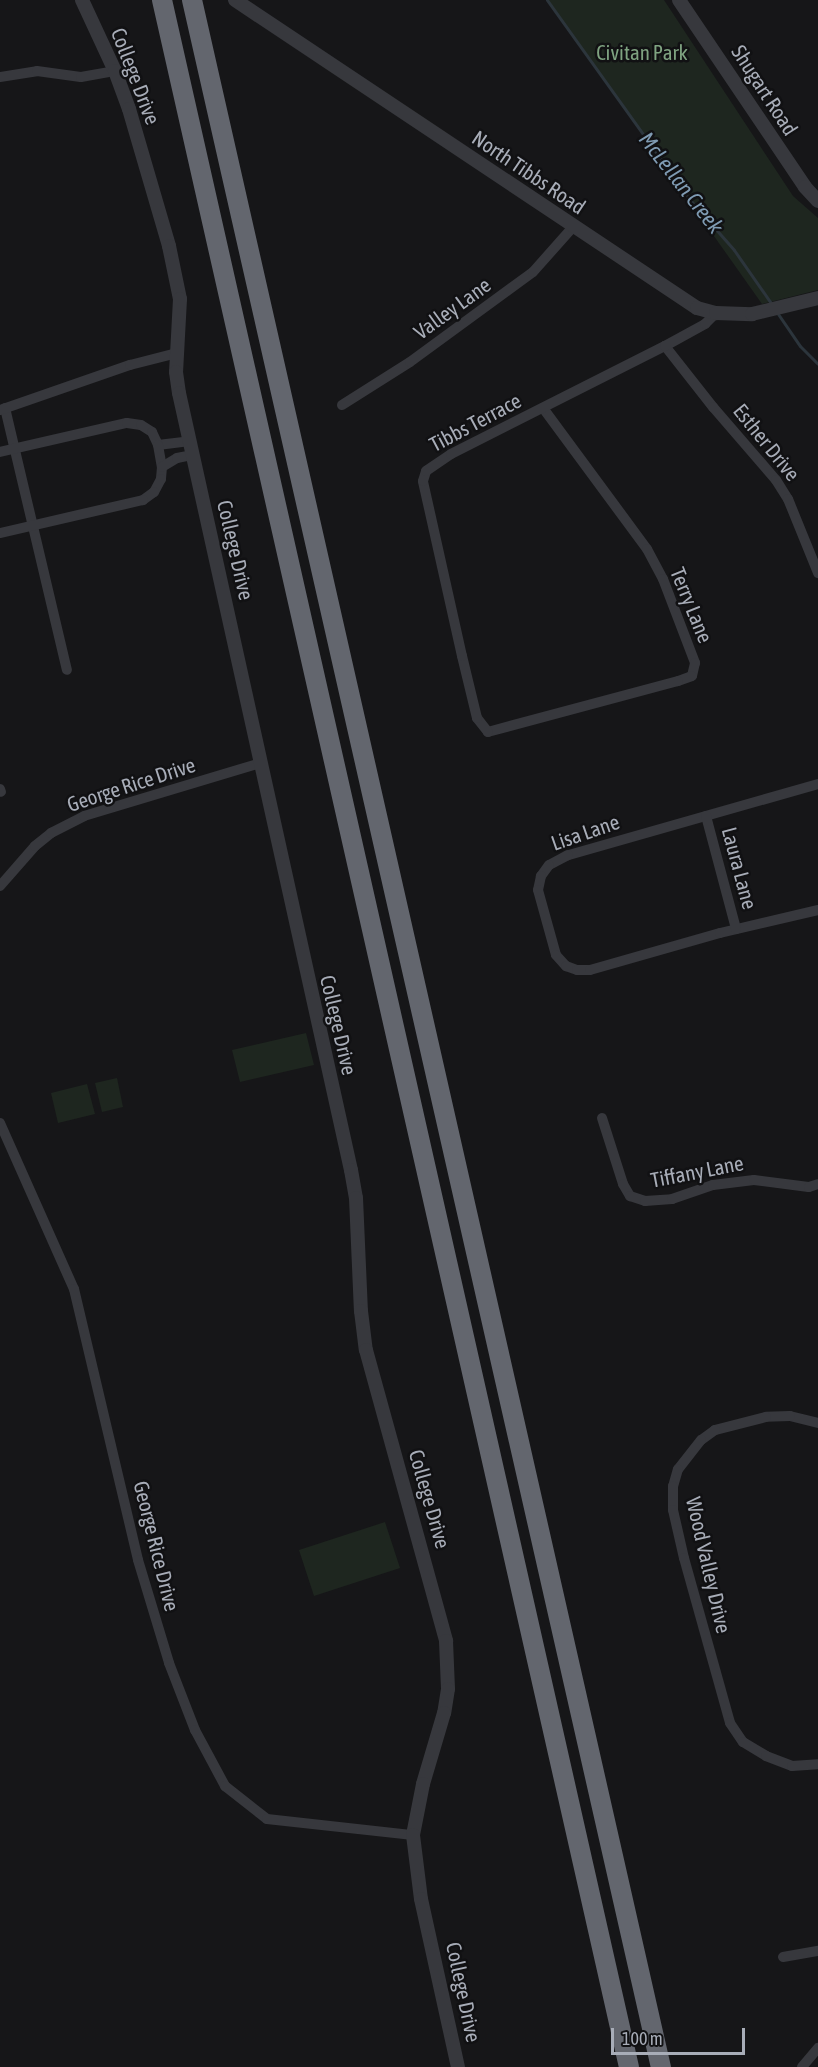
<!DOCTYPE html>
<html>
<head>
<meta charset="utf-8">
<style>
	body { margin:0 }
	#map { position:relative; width:818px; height:2067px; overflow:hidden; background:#161618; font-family:"Asap Condensed",sans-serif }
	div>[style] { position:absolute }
	.green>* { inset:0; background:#1e261f }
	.stream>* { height:3px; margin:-1.5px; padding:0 1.5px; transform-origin:1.5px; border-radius:1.5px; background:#2c353c }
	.minor>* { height:10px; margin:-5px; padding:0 5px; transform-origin:5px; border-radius:5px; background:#37383d }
	.tertiary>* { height:14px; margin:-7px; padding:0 7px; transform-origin:7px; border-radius:7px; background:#37383d }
	.motorway>* { height:20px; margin:-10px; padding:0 10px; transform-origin:10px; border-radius:10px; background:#63666e }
	span { translate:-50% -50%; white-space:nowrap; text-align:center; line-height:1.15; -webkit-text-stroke:5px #111113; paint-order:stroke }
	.park-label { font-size:21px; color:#7fa381 }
	.street-label { font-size:21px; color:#a8adb8 }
	.water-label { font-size:22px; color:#7f9bb3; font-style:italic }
	.scale { position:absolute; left:611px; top:2028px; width:134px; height:27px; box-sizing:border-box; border:3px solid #a8adb8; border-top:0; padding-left:8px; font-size:18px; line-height:21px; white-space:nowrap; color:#a8adb8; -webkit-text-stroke:4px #111113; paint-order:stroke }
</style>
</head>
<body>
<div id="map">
	<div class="green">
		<i style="clip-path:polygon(547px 0,664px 0,793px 196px,818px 218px,818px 290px,762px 304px)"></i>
		<i style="clip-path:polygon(306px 1033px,314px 1065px,240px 1082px,232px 1050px)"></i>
		<i style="clip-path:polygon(117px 1078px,123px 1107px,102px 1112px,95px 1083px)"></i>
		<i style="clip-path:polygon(87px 1084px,95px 1114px,58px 1123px,51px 1093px)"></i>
		<i style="clip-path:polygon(385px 1522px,400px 1568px,314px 1596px,299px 1550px)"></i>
	</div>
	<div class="stream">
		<i style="left:547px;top:0;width:247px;rotate:54.4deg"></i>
		<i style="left:691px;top:201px;width:65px;rotate:48.7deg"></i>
		<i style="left:734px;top:250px;width:68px;rotate:55.1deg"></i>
		<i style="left:776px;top:311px;width:42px;rotate:55.6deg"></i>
		<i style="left:800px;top:346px;width:25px;rotate:45deg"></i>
	</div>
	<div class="minor">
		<i style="left:0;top:77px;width:37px;rotate:-9deg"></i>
		<i style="left:37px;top:71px;width:44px;rotate:7.8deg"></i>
		<i style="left:81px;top:77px;width:35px;rotate:-10deg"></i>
		<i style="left:665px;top:346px;width:78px;rotate:51.8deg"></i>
		<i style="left:713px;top:407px;width:96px;rotate:49.2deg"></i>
		<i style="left:776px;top:480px;width:22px;rotate:58deg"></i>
		<i style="left:788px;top:499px;width:80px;rotate:67.9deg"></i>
		<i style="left:342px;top:405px;width:80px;rotate:-32.3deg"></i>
		<i style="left:410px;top:362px;width:152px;rotate:-36.2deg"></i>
		<i style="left:533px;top:272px;width:60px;rotate:-48.4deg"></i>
		<i style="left:5px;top:408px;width:269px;rotate:76.7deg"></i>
		<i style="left:543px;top:408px;width:175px;rotate:53.6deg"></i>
		<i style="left:647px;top:549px;width:34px;rotate:62deg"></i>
		<i style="left:663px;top:579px;width:90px;rotate:69.1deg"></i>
		<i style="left:695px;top:663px;width:13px;rotate:103deg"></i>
		<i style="left:692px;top:676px;width:15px;rotate:160deg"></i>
		<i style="left:678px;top:681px;width:197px;rotate:165deg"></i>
		<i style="left:488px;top:732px;width:18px;rotate:-128deg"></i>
		<i style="left:477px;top:718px;width:64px;rotate:-103.6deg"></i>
		<i style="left:462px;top:656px;width:179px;rotate:-102.6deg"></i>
		<i style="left:423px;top:481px;width:10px;rotate:-73deg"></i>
		<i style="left:426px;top:471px;width:30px;rotate:-34deg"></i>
		<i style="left:451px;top:454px;width:240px;rotate:-26.8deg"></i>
		<i style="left:665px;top:346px;width:46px;rotate:-28.8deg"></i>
		<i style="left:705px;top:324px;width:16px;rotate:-45deg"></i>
		<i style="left:0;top:410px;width:138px;rotate:-19.1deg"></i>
		<i style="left:130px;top:365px;width:49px;rotate:-14.3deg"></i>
		<i style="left:158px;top:445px;width:32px;rotate:-7deg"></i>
		<i style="left:0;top:452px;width:130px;rotate:-12.9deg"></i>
		<i style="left:127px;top:423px;width:14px;rotate:8deg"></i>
		<i style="left:141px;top:425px;width:13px;rotate:32deg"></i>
		<i style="left:152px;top:432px;width:14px;rotate:65deg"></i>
		<i style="left:158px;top:445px;width:22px;rotate:80deg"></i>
		<i style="left:162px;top:467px;width:12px;rotate:95deg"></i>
		<i style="left:161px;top:479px;width:15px;rotate:118deg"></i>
		<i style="left:154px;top:492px;width:14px;rotate:144deg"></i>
		<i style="left:143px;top:500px;width:147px;rotate:167deg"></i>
		<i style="left:162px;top:467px;width:17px;rotate:-31deg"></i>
		<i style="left:177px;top:458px;width:16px;rotate:-11deg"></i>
		<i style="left:818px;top:784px;width:260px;rotate:164.1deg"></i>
		<i style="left:568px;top:855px;width:21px;rotate:152deg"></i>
		<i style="left:549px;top:865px;width:14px;rotate:126deg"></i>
		<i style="left:541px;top:876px;width:14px;rotate:102deg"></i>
		<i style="left:538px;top:890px;width:67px;rotate:74.5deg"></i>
		<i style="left:556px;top:955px;width:15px;rotate:48deg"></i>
		<i style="left:566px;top:966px;width:12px;rotate:20deg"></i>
		<i style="left:577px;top:970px;width:13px"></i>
		<i style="left:590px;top:970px;width:135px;rotate:-15.9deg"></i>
		<i style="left:720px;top:933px;width:101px;rotate:-13.2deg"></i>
		<i style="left:0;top:789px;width:3px;rotate:72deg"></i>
		<i style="left:706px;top:816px;width:117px;rotate:75.1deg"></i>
		<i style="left:0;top:886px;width:53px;rotate:-48.8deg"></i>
		<i style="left:35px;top:846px;width:21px;rotate:-39deg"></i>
		<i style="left:51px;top:833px;width:37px;rotate:-27deg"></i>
		<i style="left:84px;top:816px;width:185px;rotate:-16.7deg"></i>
		<i style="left:602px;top:1118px;width:69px;rotate:72.3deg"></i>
		<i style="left:623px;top:1184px;width:14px;rotate:60deg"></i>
		<i style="left:630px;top:1196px;width:16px;rotate:18deg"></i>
		<i style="left:645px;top:1201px;width:27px;rotate:-4deg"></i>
		<i style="left:672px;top:1199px;width:43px;rotate:-18.9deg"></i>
		<i style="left:713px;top:1185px;width:41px;rotate:-7deg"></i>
		<i style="left:754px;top:1180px;width:55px;rotate:7.3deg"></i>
		<i style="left:809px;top:1187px;width:9px;rotate:-18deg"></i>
		<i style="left:0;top:1123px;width:182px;rotate:66deg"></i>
		<i style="left:74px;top:1289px;width:278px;rotate:76.7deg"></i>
		<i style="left:138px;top:1560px;width:108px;rotate:73.2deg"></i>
		<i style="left:169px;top:1663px;width:72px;rotate:68.8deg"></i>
		<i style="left:195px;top:1730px;width:64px;rotate:61.8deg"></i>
		<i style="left:225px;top:1786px;width:53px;rotate:38.2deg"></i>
		<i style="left:267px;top:1819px;width:147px;rotate:6.3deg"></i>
		<i style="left:818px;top:1423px;width:29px;rotate:-166deg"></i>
		<i style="left:790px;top:1416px;width:24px;rotate:178deg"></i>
		<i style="left:766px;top:1417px;width:53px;rotate:165.7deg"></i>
		<i style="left:715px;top:1430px;width:17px;rotate:144deg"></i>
		<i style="left:701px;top:1440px;width:37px;rotate:128deg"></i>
		<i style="left:678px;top:1469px;width:18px;rotate:106deg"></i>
		<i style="left:673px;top:1486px;width:24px;rotate:90deg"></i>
		<i style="left:673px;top:1510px;width:49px;rotate:77.1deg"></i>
		<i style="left:684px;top:1558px;width:171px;rotate:74.4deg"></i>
		<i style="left:730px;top:1723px;width:23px;rotate:56deg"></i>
		<i style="left:743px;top:1742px;width:27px;rotate:31deg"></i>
		<i style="left:766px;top:1756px;width:28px;rotate:21deg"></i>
		<i style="left:792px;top:1766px;width:26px;rotate:-4deg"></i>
		<i style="left:783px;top:1957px;width:36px;rotate:-10deg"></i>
		<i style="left:802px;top:2067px;width:25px;rotate:-50deg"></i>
	</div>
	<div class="tertiary">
		<i style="left:82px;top:0;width:78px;rotate:65.1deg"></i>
		<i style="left:115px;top:71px;width:40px;rotate:69.8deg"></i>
		<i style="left:129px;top:109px;width:143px;rotate:73.7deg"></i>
		<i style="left:169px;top:246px;width:54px;rotate:78.3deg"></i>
		<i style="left:180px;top:299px;width:73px;rotate:93.1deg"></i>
		<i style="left:176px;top:372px;width:21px;rotate:82deg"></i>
		<i style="left:179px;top:393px;width:796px;rotate:77.52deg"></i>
		<i style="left:351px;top:1170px;width:28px;rotate:80deg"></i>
		<i style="left:356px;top:1198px;width:113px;rotate:87.5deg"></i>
		<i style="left:361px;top:1311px;width:39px;rotate:83deg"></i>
		<i style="left:366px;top:1350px;width:302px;rotate:74.6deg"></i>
		<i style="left:446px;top:1641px;width:48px;rotate:87.6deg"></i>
		<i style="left:448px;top:1689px;width:24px;rotate:99deg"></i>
		<i style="left:444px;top:1713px;width:74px;rotate:106.5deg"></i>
		<i style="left:423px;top:1784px;width:52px;rotate:101.1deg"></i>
		<i style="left:413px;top:1835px;width:64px;rotate:82.9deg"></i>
		<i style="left:421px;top:1899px;width:172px;rotate:77.6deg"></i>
		<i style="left:235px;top:0;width:555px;rotate:33.69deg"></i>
		<i style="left:697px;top:308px;width:20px;rotate:15deg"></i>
		<i style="left:716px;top:313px;width:36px;rotate:2deg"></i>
		<i style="left:752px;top:314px;width:68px;rotate:-13.6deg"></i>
		<i style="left:679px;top:0;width:225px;rotate:56deg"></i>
		<i style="left:805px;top:187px;width:19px;rotate:47deg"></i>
	</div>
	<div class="motorway">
		<i style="left:162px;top:0;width:2119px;rotate:77.27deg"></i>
		<i style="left:192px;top:0;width:2120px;rotate:77.22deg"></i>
	</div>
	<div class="park-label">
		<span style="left:642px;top:52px">Civitan Park</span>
	</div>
	<div class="street-label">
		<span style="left:136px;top:76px;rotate:69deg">College Drive</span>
		<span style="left:765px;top:90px;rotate:57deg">Shugart Road</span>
		<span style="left:529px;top:172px;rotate:34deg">North Tibbs Road</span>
		<span style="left:452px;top:308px;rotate:-36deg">Valley Lane</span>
		<span style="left:475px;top:422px;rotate:-28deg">Tibbs Terrace</span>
		<span style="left:767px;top:442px;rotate:51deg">Esther Drive</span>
		<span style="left:236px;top:550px;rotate:77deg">College Drive</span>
		<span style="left:692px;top:605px;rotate:68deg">Terry Lane</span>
		<span style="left:131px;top:784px;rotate:-18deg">George Rice Drive</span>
		<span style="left:585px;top:832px;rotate:-19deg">Lisa Lane</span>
		<span style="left:740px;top:868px;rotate:75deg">Laura Lane</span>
		<span style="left:339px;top:1025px;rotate:77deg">College Drive</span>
		<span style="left:697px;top:1171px;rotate:-11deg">Tiffany Lane</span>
		<span style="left:430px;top:1499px;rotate:74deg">College Drive</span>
		<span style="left:157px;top:1546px;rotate:76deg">George Rice Drive</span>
		<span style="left:709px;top:1565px;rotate:77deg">Wood Valley Drive</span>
		<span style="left:464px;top:1992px;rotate:78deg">College Drive</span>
	</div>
	<div class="water-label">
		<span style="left:681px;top:183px;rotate:52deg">McLellan Creek</span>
	</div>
	<div class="scale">100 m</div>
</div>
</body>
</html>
